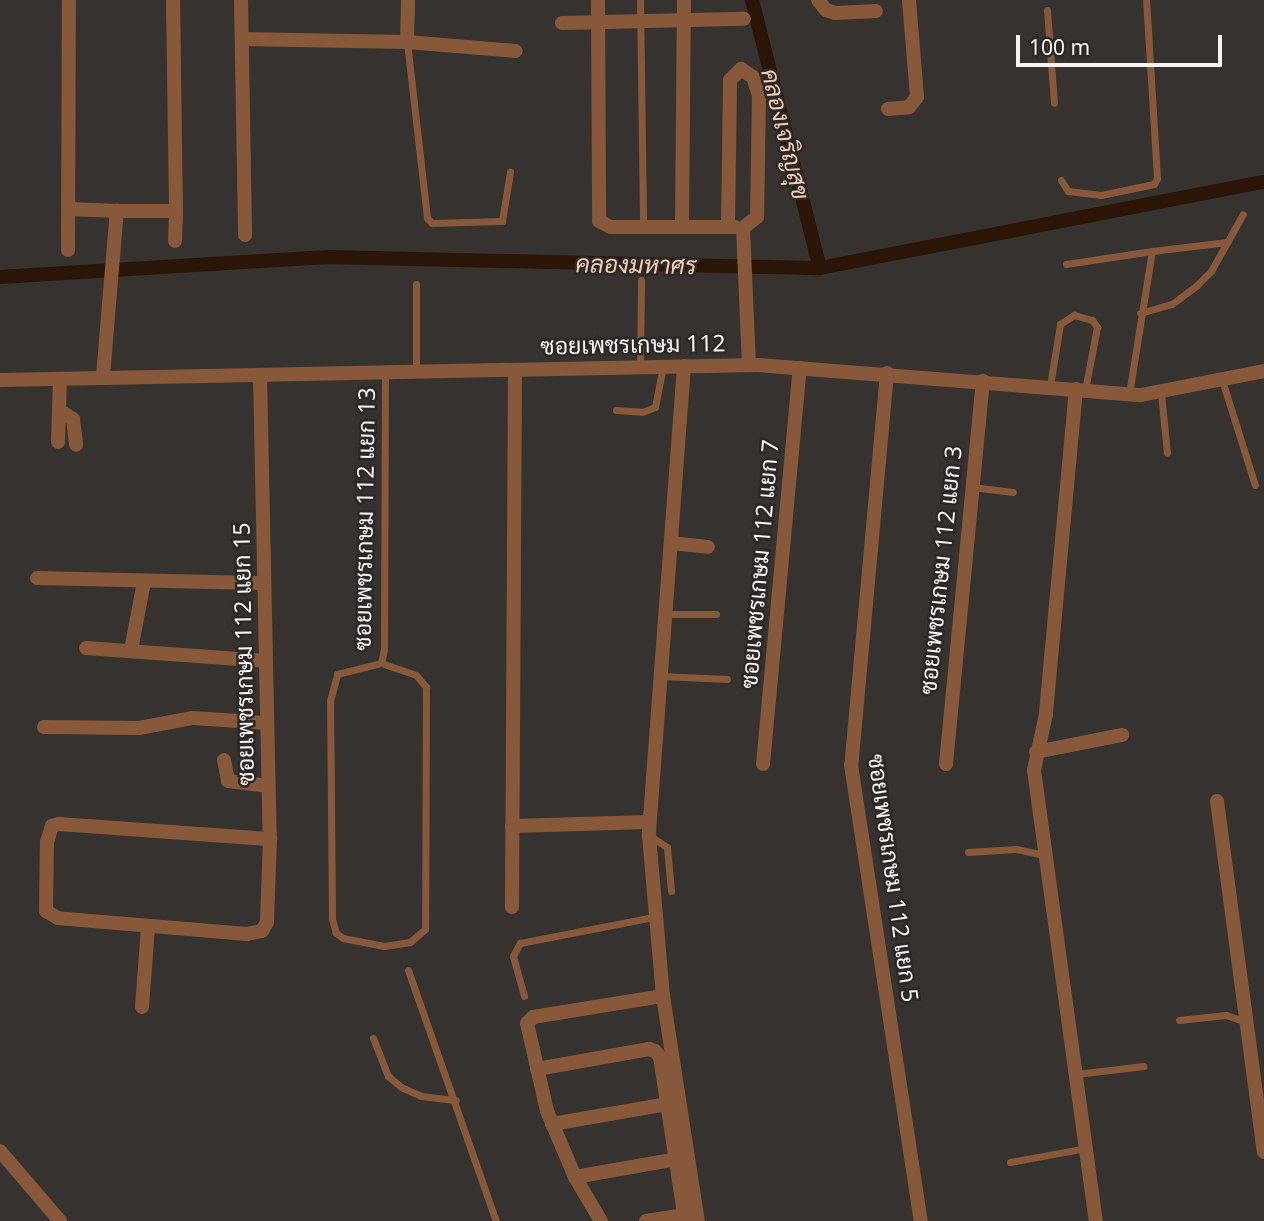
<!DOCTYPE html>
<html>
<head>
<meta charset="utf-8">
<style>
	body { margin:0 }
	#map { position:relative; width:1264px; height:1221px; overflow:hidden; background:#35322f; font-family:"Noto Sans",Sarabun,sans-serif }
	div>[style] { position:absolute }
	.canal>* { height:14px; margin:-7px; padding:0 7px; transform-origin:7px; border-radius:7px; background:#2a1506 }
	.lane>* { height:7px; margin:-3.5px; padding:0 3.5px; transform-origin:3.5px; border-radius:3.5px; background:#87593a }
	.street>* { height:14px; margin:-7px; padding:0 7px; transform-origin:7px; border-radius:7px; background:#87593a }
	span { translate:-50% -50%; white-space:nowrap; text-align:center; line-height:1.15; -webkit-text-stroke:5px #2b2826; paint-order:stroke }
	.street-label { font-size:23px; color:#f6f4f2 }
	.water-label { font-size:24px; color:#f4cdb4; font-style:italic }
	.scale { position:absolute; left:1016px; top:35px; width:206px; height:32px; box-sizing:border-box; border:4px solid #f6f4f2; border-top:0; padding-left:9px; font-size:21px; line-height:24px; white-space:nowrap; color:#f6f4f2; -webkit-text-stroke:5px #2b2826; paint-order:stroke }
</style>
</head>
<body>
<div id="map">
	<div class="canal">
		<i style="left:752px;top:0;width:276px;rotate:75.8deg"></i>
		<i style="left:0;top:277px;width:329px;rotate:-3.5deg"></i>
		<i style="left:328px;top:257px;width:492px;rotate:1.3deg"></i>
		<i style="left:820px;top:268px;width:452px;rotate:-11deg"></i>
	</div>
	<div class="lane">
		<i style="left:640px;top:0;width:226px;rotate:89.2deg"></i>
		<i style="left:1047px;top:10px;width:93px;rotate:85.7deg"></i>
		<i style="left:407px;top:42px;width:177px;rotate:83.5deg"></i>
		<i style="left:427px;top:218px;width:7px;rotate:45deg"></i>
		<i style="left:432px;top:223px;width:70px;rotate:-1.6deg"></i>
		<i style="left:502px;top:221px;width:50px;rotate:-80.7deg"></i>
		<i style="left:1061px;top:180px;width:13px;rotate:58deg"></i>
		<i style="left:1068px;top:191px;width:33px;rotate:7deg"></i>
		<i style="left:1101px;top:195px;width:54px;rotate:-11.7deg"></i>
		<i style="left:1154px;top:184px;width:7px;rotate:-63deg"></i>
		<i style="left:1157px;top:178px;width:178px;rotate:-93.5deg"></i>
		<i style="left:1066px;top:264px;width:87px;rotate:-8.6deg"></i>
		<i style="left:1140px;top:313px;width:33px;rotate:-16deg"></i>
		<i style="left:1172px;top:304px;width:31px;rotate:-37deg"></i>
		<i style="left:1197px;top:285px;width:20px;rotate:-45deg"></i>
		<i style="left:1211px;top:271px;width:65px;rotate:-60.7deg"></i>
		<i style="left:640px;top:366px;width:86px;rotate:-89.3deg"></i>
		<i style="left:416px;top:373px;width:89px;rotate:-90deg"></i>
		<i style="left:1222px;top:380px;width:110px;rotate:72.6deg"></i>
		<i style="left:1050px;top:386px;width:63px;rotate:-80.8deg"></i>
		<i style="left:1060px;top:324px;width:17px;rotate:-33deg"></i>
		<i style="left:1074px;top:315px;width:19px;rotate:16deg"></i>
		<i style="left:1092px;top:320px;width:9px;rotate:54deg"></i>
		<i style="left:1097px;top:327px;width:64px;rotate:100.8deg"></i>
		<i style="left:1161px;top:393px;width:60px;rotate:84.3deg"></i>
		<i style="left:1129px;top:394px;width:145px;rotate:-80.9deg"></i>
		<i style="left:1152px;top:251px;width:76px;rotate:-6.8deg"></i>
		<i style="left:616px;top:410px;width:26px;rotate:4deg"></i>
		<i style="left:642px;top:412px;width:14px;rotate:-21deg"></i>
		<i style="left:655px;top:407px;width:42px;rotate:-79deg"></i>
		<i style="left:972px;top:487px;width:41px;rotate:7deg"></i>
		<i style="left:666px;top:614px;width:50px"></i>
		<i style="left:381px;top:663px;width:37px;rotate:19deg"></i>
		<i style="left:416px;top:675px;width:16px;rotate:50deg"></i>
		<i style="left:426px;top:687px;width:242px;rotate:90.2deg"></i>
		<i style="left:425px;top:929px;width:20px;rotate:139deg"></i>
		<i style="left:410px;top:942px;width:26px;rotate:171deg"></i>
		<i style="left:384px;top:946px;width:42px;rotate:-169deg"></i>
		<i style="left:343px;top:938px;width:9px;rotate:-144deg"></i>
		<i style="left:336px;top:933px;width:15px;rotate:-106deg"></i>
		<i style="left:332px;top:919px;width:218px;rotate:-90.5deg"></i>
		<i style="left:330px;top:701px;width:28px;rotate:-75deg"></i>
		<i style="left:337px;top:674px;width:45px;rotate:-14deg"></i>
		<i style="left:381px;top:663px;width:14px;rotate:-78deg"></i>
		<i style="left:384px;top:649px;width:274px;rotate:-89.8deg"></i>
		<i style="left:662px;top:676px;width:65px;rotate:2.6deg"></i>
		<i style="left:650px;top:836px;width:20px;rotate:33deg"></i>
		<i style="left:667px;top:847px;width:44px;rotate:84.8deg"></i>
		<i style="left:968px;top:852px;width:48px;rotate:-3.6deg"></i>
		<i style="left:1016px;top:849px;width:30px;rotate:12deg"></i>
		<i style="left:408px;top:970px;width:266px;rotate:70.7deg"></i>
		<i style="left:524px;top:996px;width:41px;rotate:-105.4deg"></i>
		<i style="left:513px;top:956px;width:15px;rotate:-62deg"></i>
		<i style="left:520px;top:943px;width:136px;rotate:-11deg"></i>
		<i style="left:1179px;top:1020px;width:47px;rotate:-6.1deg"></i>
		<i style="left:1226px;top:1015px;width:21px;rotate:19deg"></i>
		<i style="left:373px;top:1038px;width:41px;rotate:68.5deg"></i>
		<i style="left:388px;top:1076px;width:17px;rotate:40deg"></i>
		<i style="left:401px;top:1087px;width:22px;rotate:24deg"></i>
		<i style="left:421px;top:1096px;width:35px;rotate:7deg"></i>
		<i style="left:1076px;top:1074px;width:68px;rotate:-6.7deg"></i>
		<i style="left:1010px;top:1162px;width:77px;rotate:-10.4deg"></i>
	</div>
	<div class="street">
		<i style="left:241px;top:0;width:235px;rotate:89deg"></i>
		<i style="left:598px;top:0;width:221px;rotate:89.7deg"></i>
		<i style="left:599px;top:221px;width:13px;rotate:27deg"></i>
		<i style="left:611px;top:227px;width:124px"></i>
		<i style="left:818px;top:0;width:13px;rotate:51deg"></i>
		<i style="left:826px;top:10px;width:9px;rotate:18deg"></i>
		<i style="left:835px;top:13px;width:41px;rotate:-2.8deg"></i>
		<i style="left:562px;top:23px;width:182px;rotate:-1.3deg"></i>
		<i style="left:242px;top:39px;width:165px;rotate:1deg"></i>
		<i style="left:407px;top:42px;width:109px;rotate:4.7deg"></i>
		<i style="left:407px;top:42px;width:42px;rotate:-88.6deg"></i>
		<i style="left:888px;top:109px;width:21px;rotate:-5deg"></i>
		<i style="left:909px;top:107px;width:13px;rotate:-51deg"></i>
		<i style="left:917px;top:97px;width:97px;rotate:-94.7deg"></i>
		<i style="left:70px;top:209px;width:47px;rotate:2.4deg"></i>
		<i style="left:682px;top:226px;width:226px;rotate:-89.5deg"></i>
		<i style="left:728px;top:227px;width:147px;rotate:-89.2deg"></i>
		<i style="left:730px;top:80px;width:16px;rotate:-45deg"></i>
		<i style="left:741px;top:69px;width:14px;rotate:34deg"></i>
		<i style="left:753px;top:77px;width:19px;rotate:72deg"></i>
		<i style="left:759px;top:95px;width:122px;rotate:90.9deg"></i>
		<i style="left:757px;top:217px;width:18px;rotate:142deg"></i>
		<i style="left:743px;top:228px;width:137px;rotate:87.5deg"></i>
		<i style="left:175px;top:241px;width:30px;rotate:-88deg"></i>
		<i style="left:68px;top:250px;width:250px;rotate:-89.8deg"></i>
		<i style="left:684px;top:366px;width:471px;rotate:94.3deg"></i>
		<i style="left:649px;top:836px;width:161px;rotate:85deg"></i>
		<i style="left:663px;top:996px;width:228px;rotate:81.2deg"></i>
		<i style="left:887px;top:373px;width:394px;rotate:95.2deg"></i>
		<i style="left:851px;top:765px;width:461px;rotate:81.3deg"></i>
		<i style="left:260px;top:375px;width:464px;rotate:88.8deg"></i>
		<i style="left:270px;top:839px;width:83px;rotate:92.1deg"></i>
		<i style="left:267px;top:922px;width:10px;rotate:119deg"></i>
		<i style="left:262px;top:931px;width:15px;rotate:169deg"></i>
		<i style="left:247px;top:934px;width:190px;rotate:-175.2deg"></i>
		<i style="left:58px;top:918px;width:14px;rotate:-150deg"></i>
		<i style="left:46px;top:911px;width:69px;rotate:-89.2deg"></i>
		<i style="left:47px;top:842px;width:17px;rotate:-73deg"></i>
		<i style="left:52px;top:826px;width:7px;rotate:-16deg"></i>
		<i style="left:59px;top:824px;width:212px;rotate:4.1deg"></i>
		<i style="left:103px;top:376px;width:166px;rotate:-85.2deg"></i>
		<i style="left:117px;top:211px;width:59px"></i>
		<i style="left:176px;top:211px;width:211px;rotate:-90.8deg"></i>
		<i style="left:0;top:380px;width:757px;rotate:-1.14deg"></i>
		<i style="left:757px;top:365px;width:385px;rotate:4.5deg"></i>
		<i style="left:1141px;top:395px;width:125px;rotate:-11deg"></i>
		<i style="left:1076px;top:389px;width:326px;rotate:95.3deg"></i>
		<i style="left:1046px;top:714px;width:57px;rotate:102.1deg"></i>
		<i style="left:1034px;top:770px;width:455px;rotate:82.2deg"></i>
		<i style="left:59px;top:410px;width:17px;rotate:33deg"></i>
		<i style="left:73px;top:419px;width:26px;rotate:83deg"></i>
		<i style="left:58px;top:442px;width:63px;rotate:-88.2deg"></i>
		<i style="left:671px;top:543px;width:37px;rotate:6deg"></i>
		<i style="left:37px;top:578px;width:226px;rotate:1.3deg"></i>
		<i style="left:86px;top:648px;width:180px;rotate:4.1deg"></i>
		<i style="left:131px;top:650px;width:69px;rotate:-79.2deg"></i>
		<i style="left:44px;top:727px;width:95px;rotate:0.6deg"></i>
		<i style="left:139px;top:728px;width:55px;rotate:-10.5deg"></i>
		<i style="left:193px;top:718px;width:74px;rotate:3.9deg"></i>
		<i style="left:1036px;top:752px;width:88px;rotate:-11.2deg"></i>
		<i style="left:224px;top:760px;width:21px;rotate:79deg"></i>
		<i style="left:228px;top:781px;width:39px;rotate:7deg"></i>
		<i style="left:763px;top:764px;width:398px;rotate:-84.7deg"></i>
		<i style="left:946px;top:764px;width:385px;rotate:-84.5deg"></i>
		<i style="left:1217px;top:801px;width:354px;rotate:82.4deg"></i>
		<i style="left:512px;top:826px;width:137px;rotate:-1.7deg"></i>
		<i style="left:512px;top:907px;width:537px;rotate:-89.68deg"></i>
		<i style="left:142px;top:1007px;width:80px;rotate:-85.7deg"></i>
		<i style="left:537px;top:1069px;width:114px;rotate:-10.1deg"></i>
		<i style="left:649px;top:1049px;width:6px;rotate:18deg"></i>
		<i style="left:655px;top:1051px;width:8px;rotate:50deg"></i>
		<i style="left:660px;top:1057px;width:166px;rotate:81.3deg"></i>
		<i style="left:552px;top:1124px;width:118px;rotate:-9.8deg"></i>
		<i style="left:0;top:1151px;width:92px;rotate:49.4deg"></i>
		<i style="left:575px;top:1177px;width:110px;rotate:-10deg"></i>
		<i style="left:601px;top:1221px;width:51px;rotate:-120.6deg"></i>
		<i style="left:575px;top:1177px;width:72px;rotate:-113deg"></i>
		<i style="left:547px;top:1111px;width:90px;rotate:-102.8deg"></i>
		<i style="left:527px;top:1023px;width:8px;rotate:-45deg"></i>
		<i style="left:533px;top:1017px;width:132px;rotate:-9.2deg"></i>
		<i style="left:646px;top:1221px;width:38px;rotate:-9deg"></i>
	</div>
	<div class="street-label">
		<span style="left:633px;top:344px;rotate:-1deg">ซอยเพชรเกษม 112</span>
		<span style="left:364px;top:519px;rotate:-89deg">ซอยเพชรเกษม 112 แยก 13</span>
		<span style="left:759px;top:564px;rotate:-85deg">ซอยเพชรเกษม 112 แยก 7</span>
		<span style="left:940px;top:570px;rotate:-84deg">ซอยเพชรเกษม 112 แยก 3</span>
		<span style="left:243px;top:654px;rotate:-91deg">ซอยเพชรเกษม 112 แยก 15</span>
		<span style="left:894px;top:878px;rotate:82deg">ซอยเพชรเกษม 112 แยก 5</span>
	</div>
	<div class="water-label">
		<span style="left:786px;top:134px;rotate:76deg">คลองเจริญสุข</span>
		<span style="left:636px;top:264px;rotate:1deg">คลองมหาศร</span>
	</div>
	<div class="scale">100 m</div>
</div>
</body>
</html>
